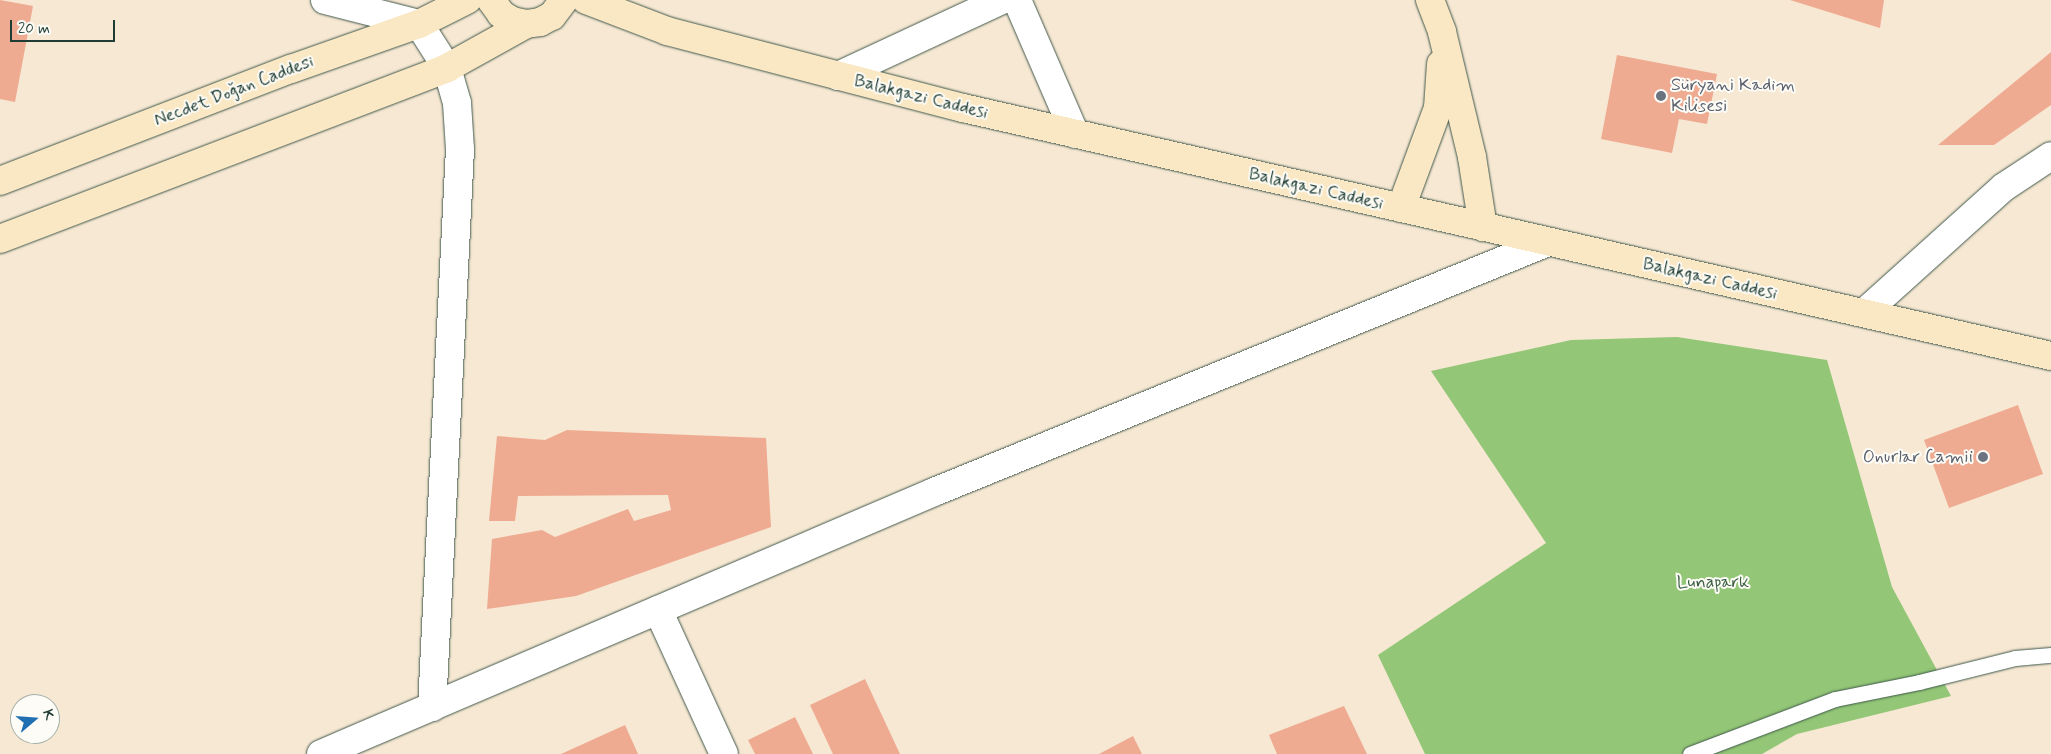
<!DOCTYPE html>
<html>
<head>
<meta charset="utf-8">
<style>
	body { margin:0 }
	#map { position:relative; width:2051px; height:754px; overflow:hidden; background:#f6e8d2; font-family:Mynerve,sans-serif }
	div>[style] { position:absolute }
	.green>* { inset:0; background:#93c676 }
	.building>* { inset:0; background:#efaa92 }
	.roads { filter:drop-shadow(0 0 1px #3f574c) drop-shadow(0 0 1px #3f574c) }
	.lane>* { height:15px; margin:-7.5px; padding:0 7.5px; transform-origin:7.5px; border-radius:7.5px; background:#fff }
	.street>* { height:28px; margin:-14px; padding:0 14px; transform-origin:14px; border-radius:14px; background:#fff }
	.secondary>* { height:28px; margin:-14px; padding:0 14px; transform-origin:14px; border-radius:14px; background:#fae7c3 }
	.dots>* { width:14px; height:14px; translate:-50% -50%; box-sizing:border-box; border:2px solid #fdfcf7; border-radius:50% }
	span { translate:-50% -50%; white-space:nowrap; text-align:center; line-height:1.15; -webkit-text-stroke:4px #fdfcf7; paint-order:stroke }
	.worship-label { font-size:18px; color:#5b616d }
	.left { translate:0 -50%; text-align:left }
	.right { translate:-100% -50%; text-align:right }
	.street-label { font-size:18px; color:#1f3d34 }
	.park-label { font-size:18px; color:#3c5f44 }
	.north { position:absolute; left:10px; top:694px; width:50px; height:50px; box-sizing:border-box; background:#fdfcf7; border:1px solid #a4b0a9; border-radius:50%; rotate:72deg; font-size:14px; font-weight:700; line-height:20px; text-align:center; color:#1f3d34 }
	.north::after { content:''; display:block; margin:auto; width:18px; height:22px; background:#1f6fb2; clip-path:polygon(50% 0,100% 100%,50% 72%,0 100%) }
	.scale { position:absolute; left:10px; top:20px; width:105px; height:22px; box-sizing:border-box; border:2px solid #1f3d34; border-top:0; padding-left:6px; font-size:15px; line-height:18px; white-space:nowrap; color:#1f3d34; -webkit-text-stroke:4px #fdfcf7; paint-order:stroke }
</style>
</head>
<body>
<div id="map">
	<div class="green">
		<i style="clip-path:polygon(1677px 337px,1827px 360px,1892px 587px,1951px 696px,1797px 734px,1762px 754px,1425px 754px,1378px 655px,1546px 543px,1431px 371px,1571px 340px)"></i>
	</div>
	<div class="building">
		<i style="clip-path:polygon(0 0,33px 6px,15px 102px,0 99px)"></i>
		<i style="clip-path:polygon(1790px 0,1884px 0,1880px 28px)"></i>
		<i style="clip-path:polygon(2051px 52px,2051px 105px,1994px 145px,1938px 145px)"></i>
		<i style="clip-path:polygon(1617px 55px,1717px 74px,1707px 124px,1679px 119px,1672px 153px,1601px 139px)"></i>
		<i style="clip-path:polygon(2018px 405px,2043px 474px,1949px 508px,1924px 440px)"></i>
		<i style="clip-path:polygon(567px 430px,766px 438px,771px 527px,576px 596px,487px 609px,492px 539px,542px 530px,555px 537px,628px 509px,634px 521px,671px 510px,668px 495px,518px 496px,515px 521px,489px 521px,497px 436px,545px 440px)"></i>
		<i style="clip-path:polygon(865px 679px,900px 754px,833px 754px,810px 705px)"></i>
		<i style="clip-path:polygon(1344px 706px,1367px 754px,1277px 754px,1269px 735px)"></i>
		<i style="clip-path:polygon(795px 717px,813px 754px,755px 754px,748px 740px)"></i>
		<i style="clip-path:polygon(625px 725px,638px 754px,561px 754px)"></i>
		<i style="clip-path:polygon(1133px 736px,1142px 754px,1099px 754px)"></i>
	</div>
	<div class="roads">
		<div class="lane">
			<i style="left:1690px;top:754px;width:155px;rotate:-20.8deg"></i>
			<i style="left:1835px;top:699px;width:86px;rotate:-11.4deg"></i>
			<i style="left:1919px;top:682px;width:99px;rotate:-14deg"></i>
			<i style="left:2015px;top:658px;width:36px;rotate:-5deg"></i>
		</div>
		<div class="street">
			<i style="left:325px;top:0;width:97px;rotate:14.3deg"></i>
			<i style="left:419px;top:24px;width:52px;rotate:57.5deg"></i>
			<i style="left:447px;top:68px;width:36px;rotate:74deg"></i>
			<i style="left:457px;top:103px;width:46px;rotate:86.3deg"></i>
			<i style="left:460px;top:149px;width:559px;rotate:92.87deg"></i>
			<i style="left:1017px;top:0;width:146px;rotate:66.6deg"></i>
			<i style="left:838px;top:76px;width:181px;rotate:-24.9deg"></i>
			<i style="left:1864px;top:313px;width:188px;rotate:-42deg"></i>
			<i style="left:2004px;top:187px;width:56px;rotate:-33.4deg"></i>
			<i style="left:658px;top:610px;width:158px;rotate:65.4deg"></i>
			<i style="left:321px;top:754px;width:667px;rotate:-23.14deg"></i>
			<i style="left:934px;top:492px;width:663px;rotate:-22.15deg"></i>
		</div>
		<div class="secondary">
			<i style="left:491px;top:0;width:17px;rotate:54deg"></i>
			<i style="left:501px;top:14px;width:13px;rotate:32deg"></i>
			<i style="left:512px;top:21px;width:14px;rotate:12deg"></i>
			<i style="left:526px;top:24px;width:14px;rotate:-8deg"></i>
			<i style="left:540px;top:22px;width:13px;rotate:-27deg"></i>
			<i style="left:552px;top:16px;width:20px;rotate:-53deg"></i>
			<i style="left:586px;top:0;width:87px;rotate:20.9deg"></i>
			<i style="left:667px;top:31px;width:306px;rotate:14.6deg"></i>
			<i style="left:963px;top:108px;width:1116px;rotate:12.84deg"></i>
			<i style="left:1430px;top:0;width:34px;rotate:69deg"></i>
			<i style="left:1442px;top:32px;width:129px;rotate:76.5deg"></i>
			<i style="left:1472px;top:157px;width:71px;rotate:81.1deg"></i>
			<i style="left:0;top:181px;width:312px;rotate:-21.1deg"></i>
			<i style="left:291px;top:69px;width:136px;rotate:-19.4deg"></i>
			<i style="left:419px;top:24px;width:54px;rotate:-26.6deg"></i>
			<i style="left:1401px;top:208px;width:107px;rotate:-69.7deg"></i>
			<i style="left:1438px;top:108px;width:44px;rotate:-86.1deg"></i>
			<i style="left:0;top:239px;width:479px;rotate:-20.9deg"></i>
			<i style="left:447px;top:68px;width:90px;rotate:-29.1deg"></i>
		</div>
	</div>
	<div class="dots">
		<i style="left:1661px;top:96px;background:#6b7280"></i>
		<i style="left:1983px;top:457px;background:#6b7280"></i>
	</div>
	<div class="worship-label">
		<span class="left" style="left:1671px;top:96px">Süryani Kadim<br>Kilisesi</span>
		<span class="right" style="left:1973px;top:457px">Onurlar Camii</span>
	</div>
	<div class="street-label">
		<span style="left:234px;top:91px;rotate:-21deg">Necdet Doğan Caddesi</span>
		<span style="left:921px;top:97px;rotate:14deg">Balakgazi Caddesi</span>
		<span style="left:1316px;top:189px;rotate:13deg">Balakgazi Caddesi</span>
		<span style="left:1710px;top:279px;rotate:13deg">Balakgazi Caddesi</span>
	</div>
	<div class="park-label">
		<span style="left:1713px;top:582px">Lunapark</span>
	</div>
	<div class="north">K</div>
	<div class="scale">20 m</div>
</div>
</body>
</html>
